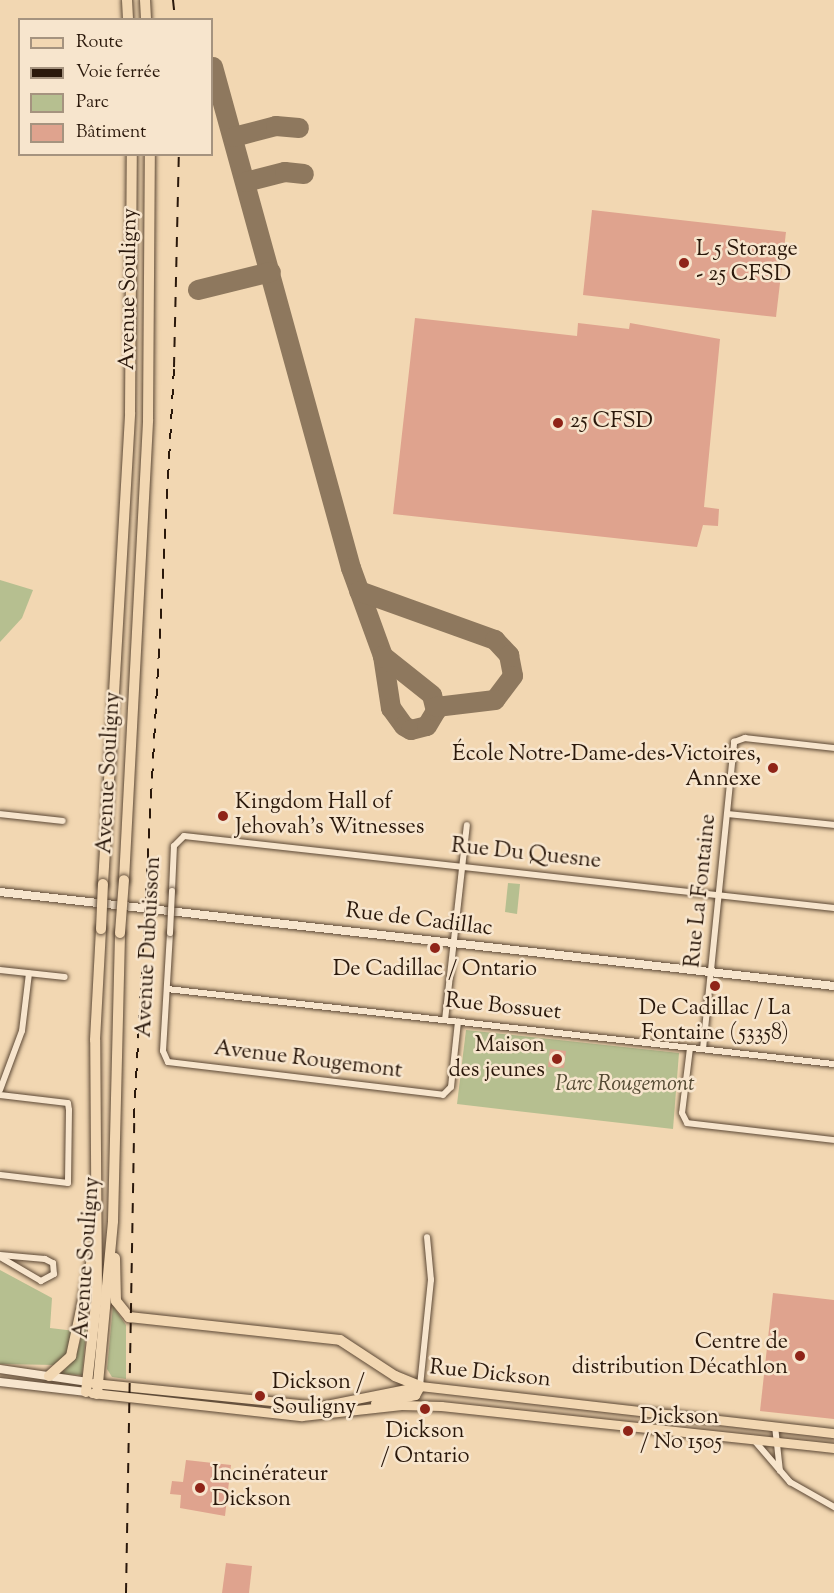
<!DOCTYPE html>
<html>
<head>
<meta charset="utf-8">
<style>
	body { margin:0 }
	#map { position:relative; width:834px; height:1593px; overflow:hidden; background:#f2d7b2; font-family:"Sorts Mill Goudy",serif }
	div>[style] { position:absolute }
	.green>* { inset:0; background:#b6bf90 }
	.taxiway>* { height:20px; margin:-10px; padding:0 10px; transform-origin:10px; border-radius:10px; background:#8e785e }
	.building>* { inset:0; background:#dfa38e }
	.roads { filter:drop-shadow(0 0 2px #5c4835) drop-shadow(0 0 2px #5c4835) }
	.minor>* { height:6px; margin:-3px; padding:0 3px; transform-origin:3px; border-radius:3px; background:#f7e5cd }
	.tertiary>* { height:8px; margin:-4px; padding:0 4px; transform-origin:4px; border-radius:4px; background:#f7e5cd }
	.secondary>* { height:8px; margin:-4px; padding:0 4px; transform-origin:4px; border-radius:4px; background:#f7e5cd }
	.primary>* { height:9px; margin:-4.5px; padding:0 4.5px; transform-origin:4.5px; border-radius:4.5px; background:#f2d7b2 }
	.trunk>* { height:10px; margin:-5px; padding:0 5px; transform-origin:5px; border-radius:5px; background:#f2d7b2 }
	.rail>* { height:2px; margin-top:-1px; transform-origin:0; background:repeating-linear-gradient(90deg,#2a180b 0 10px,transparent 0 20px) }
	.bridges { filter:drop-shadow(0 0 2px #5c4835) drop-shadow(0 0 2px #5c4835) }
	.minor-bridge>* { height:6px; margin:-3px; padding:0 3px; transform-origin:3px; border-radius:3px; background:#f7e5cd }
	.trunk-bridge>* { height:10px; margin:-5px; padding:0 5px; transform-origin:5px; border-radius:5px; background:#f2d7b2 }
	.dots>* { width:16px; height:16px; translate:-50% -50%; box-sizing:border-box; border:3px solid #f7e5cd; border-radius:50% }
	span { translate:-50% -50%; white-space:nowrap; text-align:center; line-height:1.15; -webkit-text-stroke:5px #f7e5cd; paint-order:stroke }
	.poi-label { font-size:22px; color:#2a180b }
	.left { translate:0 -50%; text-align:left }
	.right { translate:-100% -50%; text-align:right }
	.street-label { font-size:22px; color:#2a180b }
	.park-label { font-size:22px; color:#544a33; font-style:italic }
	.legend { position:absolute; left:18px; top:18px; width:195px; height:138px; box-sizing:border-box; background:#f7e5cd; border:2px solid #a5937f; margin:0; padding:8px 10px; list-style:none; font-size:18px; color:#2a180b }
	.legend li { display:flex; align-items:center; gap:12px; height:30px }
	.legend b { width:30px; border:2px solid #a5937f }
</style>
</head>
<body>
<div id="map">
	<div class="green">
		<i style="clip-path:polygon(0 580px,33px 590px,22px 618px,0 642px)"></i>
		<i style="clip-path:polygon(508px 883px,520px 884px,517px 914px,505px 912px)"></i>
		<i style="clip-path:polygon(466px 1030px,679px 1053px,673px 1129px,457px 1104px)"></i>
		<i style="clip-path:polygon(0 1270px,52px 1298px,50px 1328px,75px 1331px,69px 1355px,55px 1365px,0 1364px)"></i>
		<i style="clip-path:polygon(113px 1306px,126px 1325px,126px 1379px,112px 1377px,107px 1369px)"></i>
		<i style="clip-path:polygon(88px 1310px,82px 1375px,61px 1374px,76px 1357px)"></i>
	</div>
	<div class="taxiway">
		<i style="left:213px;top:67px;width:520px;rotate:74.6deg"></i>
		<i style="left:351px;top:568px;width:94px;rotate:70deg"></i>
		<i style="left:383px;top:656px;width:53px;rotate:81.3deg"></i>
		<i style="left:391px;top:708px;width:22px;rotate:54deg"></i>
		<i style="left:404px;top:726px;width:8px;rotate:30deg"></i>
		<i style="left:411px;top:730px;width:16px;rotate:-14deg"></i>
		<i style="left:427px;top:726px;width:17px;rotate:-59deg"></i>
		<i style="left:436px;top:711px;width:16px;rotate:-104deg"></i>
		<i style="left:432px;top:695px;width:63px;rotate:-141.5deg"></i>
		<i style="left:234px;top:137px;width:43px;rotate:-14.7deg"></i>
		<i style="left:276px;top:126px;width:23px;rotate:5deg"></i>
		<i style="left:246px;top:182px;width:40px;rotate:-14.4deg"></i>
		<i style="left:285px;top:172px;width:19px;rotate:6deg"></i>
		<i style="left:198px;top:290px;width:75px;rotate:-13.9deg"></i>
		<i style="left:359px;top:591px;width:145px;rotate:19.8deg"></i>
		<i style="left:495px;top:640px;width:21px;rotate:47deg"></i>
		<i style="left:509px;top:655px;width:21px;rotate:79deg"></i>
		<i style="left:513px;top:676px;width:30px;rotate:127deg"></i>
		<i style="left:495px;top:700px;width:59px;rotate:173.2deg"></i>
	</div>
	<div class="building">
		<i style="clip-path:polygon(592px 210px,786px 232px,776px 317px,583px 295px)"></i>
		<i style="clip-path:polygon(415px 318px,577px 336px,578px 323px,629px 329px,630px 323px,720px 339px,704px 507px,719px 509px,718px 526px,703px 525px,697px 547px,393px 514px)"></i>
		<i style="clip-path:polygon(550px 1049px,566px 1051px,564px 1068px,548px 1067px)"></i>
		<i style="clip-path:polygon(773px 1293px,834px 1300px,834px 1419px,760px 1411px)"></i>
		<i style="clip-path:polygon(186px 1460px,231px 1465px,225px 1516px,180px 1508px,181px 1495px,170px 1494px,172px 1481px,183px 1482px)"></i>
		<i style="clip-path:polygon(226px 1563px,252px 1566px,249px 1593px,222px 1593px)"></i>
	</div>
	<div class="roads">
		<div class="minor">
			<i style="left:0;top:814px;width:63px;rotate:6.3deg"></i>
			<i style="left:728px;top:814px;width:107px;rotate:5.9deg"></i>
			<i style="left:172px;top:891px;width:45px;rotate:-87.5deg"></i>
			<i style="left:174px;top:846px;width:14px;rotate:-45deg"></i>
			<i style="left:184px;top:836px;width:654px;rotate:6.32deg"></i>
			<i style="left:170px;top:933px;width:118px;rotate:93.4deg"></i>
			<i style="left:163px;top:1051px;width:12px;rotate:66deg"></i>
			<i style="left:168px;top:1062px;width:277px;rotate:6.8deg"></i>
			<i style="left:443px;top:1095px;width:11px;rotate:-45deg"></i>
			<i style="left:451px;top:1087px;width:66px;rotate:-83.9deg"></i>
			<i style="left:0;top:970px;width:65px;rotate:6.1deg"></i>
			<i style="left:167px;top:989px;width:671px;rotate:6.42deg"></i>
			<i style="left:445px;top:1020px;width:196px;rotate:-83.6deg"></i>
			<i style="left:690px;top:1048px;width:65px;rotate:97deg"></i>
			<i style="left:682px;top:1113px;width:11px;rotate:63deg"></i>
			<i style="left:687px;top:1123px;width:148px;rotate:6.6deg"></i>
			<i style="left:703px;top:1049px;width:309px;rotate:-84.2deg"></i>
			<i style="left:734px;top:742px;width:12px;rotate:-20deg"></i>
			<i style="left:745px;top:738px;width:90px;rotate:6.4deg"></i>
			<i style="left:0;top:1090px;width:63px;rotate:-69.6deg"></i>
			<i style="left:22px;top:1031px;width:58px;rotate:-83.1deg"></i>
			<i style="left:0;top:1095px;width:68px;rotate:6.7deg"></i>
			<i style="left:68px;top:1103px;width:7px;rotate:82deg"></i>
			<i style="left:69px;top:1110px;width:73px;rotate:90.8deg"></i>
			<i style="left:68px;top:1183px;width:68px;rotate:-173.3deg"></i>
			<i style="left:0;top:1255px;width:45px;rotate:5.1deg"></i>
			<i style="left:45px;top:1259px;width:9px;rotate:27deg"></i>
			<i style="left:53px;top:1263px;width:11px;rotate:85deg"></i>
			<i style="left:54px;top:1274px;width:15px;rotate:152deg"></i>
			<i style="left:41px;top:1281px;width:48px;rotate:-149.7deg"></i>
			<i style="left:420px;top:1386px;width:107px;rotate:-84.1deg"></i>
			<i style="left:431px;top:1280px;width:43px;rotate:-95.3deg"></i>
			<i style="left:775px;top:1426px;width:45px;rotate:83.7deg"></i>
			<i style="left:753px;top:1439px;width:57px;rotate:49.3deg"></i>
			<i style="left:790px;top:1482px;width:51px;rotate:29.6deg"></i>
		</div>
		<div class="tertiary">
			<i style="left:0;top:892px;width:839px;rotate:6.43deg"></i>
		</div>
		<div class="secondary">
			<i style="left:0;top:1369px;width:89px;rotate:8.4deg"></i>
			<i style="left:0;top:1382px;width:87px;rotate:6.6deg"></i>
		</div>
		<div class="primary">
			<i style="left:93px;top:1383px;width:229px;rotate:5.8deg"></i>
			<i style="left:321px;top:1406px;width:101px;rotate:-11.4deg"></i>
			<i style="left:420px;top:1386px;width:417px;rotate:6.5deg"></i>
			<i style="left:92px;top:1393px;width:211px;rotate:6.3deg"></i>
			<i style="left:302px;top:1416px;width:100px;rotate:-6.3deg"></i>
			<i style="left:401px;top:1405px;width:40px;rotate:1.4deg"></i>
			<i style="left:441px;top:1406px;width:395px;rotate:6.1deg"></i>
			<i style="left:375px;top:1403px;width:41px;rotate:-11.3deg"></i>
			<i style="left:415px;top:1395px;width:10px;rotate:-61deg"></i>
		</div>
		<div class="trunk">
			<i style="left:127px;top:0;width:20px;rotate:87deg"></i>
			<i style="left:145px;top:0;width:20px;rotate:87deg"></i>
			<i style="left:124px;top:880px;width:461px;rotate:-87deg"></i>
			<i style="left:148px;top:420px;width:266px;rotate:-89.6deg"></i>
			<i style="left:103px;top:884px;width:472px;rotate:-86.7deg"></i>
			<i style="left:130px;top:413px;width:259px;rotate:-89.6deg"></i>
			<i style="left:115px;top:1258px;width:43px;rotate:88.7deg"></i>
			<i style="left:116px;top:1301px;width:21px;rotate:51deg"></i>
			<i style="left:129px;top:1317px;width:212px;rotate:6.2deg"></i>
			<i style="left:340px;top:1340px;width:66px;rotate:33.2deg"></i>
			<i style="left:395px;top:1376px;width:27px;rotate:22deg"></i>
			<i style="left:49px;top:1376px;width:30px;rotate:-42deg"></i>
			<i style="left:71px;top:1356px;width:99px;rotate:-77.8deg"></i>
			<i style="left:86px;top:1392px;width:97px;rotate:-83.5deg"></i>
			<i style="left:97px;top:1296px;width:256px;rotate:-90.4deg"></i>
			<i style="left:95px;top:1040px;width:111px;rotate:-86.9deg"></i>
			<i style="left:97px;top:1394px;width:174px;rotate:-84.7deg"></i>
			<i style="left:113px;top:1221px;width:288px;rotate:-88.6deg"></i>
		</div>
	</div>
	<div class="rail">
		<i style="left:173px;top:0;width:20px;rotate:84deg"></i>
		<i style="left:126px;top:1593px;width:475px;rotate:-89deg"></i>
		<i style="left:134px;top:1118px;width:752px;rotate:-86.95deg"></i>
		<i style="left:174px;top:367px;width:213px;rotate:-88.7deg"></i>
	</div>
	<div class="bridges">
		<div class="minor-bridge">
			<i style="left:170px;top:933px;width:42px;rotate:-87.3deg"></i>
		</div>
		<div class="trunk-bridge">
			<i style="left:101px;top:929px;width:45px;rotate:-87.5deg"></i>
			<i style="left:120px;top:933px;width:53px;rotate:-85.7deg"></i>
		</div>
	</div>
	<div class="dots">
		<i style="left:684px;top:263px;background:#8f2418"></i>
		<i style="left:558px;top:423px;background:#8f2418"></i>
		<i style="left:773px;top:768px;background:#8f2418"></i>
		<i style="left:223px;top:816px;background:#8f2418"></i>
		<i style="left:435px;top:948px;background:#8f2418"></i>
		<i style="left:715px;top:986px;background:#8f2418"></i>
		<i style="left:557px;top:1059px;background:#8f2418"></i>
		<i style="left:800px;top:1356px;background:#8f2418"></i>
		<i style="left:260px;top:1396px;background:#8f2418"></i>
		<i style="left:425px;top:1409px;background:#8f2418"></i>
		<i style="left:628px;top:1431px;background:#8f2418"></i>
		<i style="left:200px;top:1488px;background:#8f2418"></i>
	</div>
	<div class="poi-label">
		<span class="left" style="left:696px;top:263px">L 5 Storage<br>- 25 CFSD</span>
		<span class="left" style="left:570px;top:423px">25 CFSD</span>
		<span class="right" style="left:761px;top:768px">École Notre-Dame-des-Victoires,<br>Annexe</span>
		<span class="left" style="left:235px;top:816px">Kingdom Hall of<br>Jehovah's Witnesses</span>
		<span style="left:435px;top:971px">De Cadillac / Ontario</span>
		<span style="left:715px;top:1022px">De Cadillac / La<br>Fontaine (53358)</span>
		<span class="right" style="left:545px;top:1059px">Maison<br>des jeunes</span>
		<span class="right" style="left:788px;top:1356px">Centre de<br>distribution Décathlon</span>
		<span class="left" style="left:272px;top:1396px">Dickson /<br>Souligny</span>
		<span class="left" style="left:640px;top:1431px">Dickson<br>/ No 1505</span>
		<span style="left:425px;top:1445px">Dickson<br>/ Ontario</span>
		<span class="left" style="left:212px;top:1488px">Incinérateur<br>Dickson</span>
	</div>
	<div class="street-label">
		<span style="left:130px;top:289px;rotate:-89deg">Avenue Souligny</span>
		<span style="left:110px;top:773px;rotate:-87deg">Avenue Souligny</span>
		<span style="left:526px;top:855px;rotate:6deg">Rue Du Quesne</span>
		<span style="left:702px;top:891px;rotate:-84deg">Rue La Fontaine</span>
		<span style="left:419px;top:921px;rotate:7deg">Rue de Cadillac</span>
		<span style="left:150px;top:947px;rotate:-87deg">Avenue Dubuisson</span>
		<span style="left:503px;top:1008px;rotate:6deg">Rue Bossuet</span>
		<span style="left:308px;top:1061px;rotate:7deg">Avenue Rougemont</span>
		<span style="left:88px;top:1258px;rotate:-86deg">Avenue Souligny</span>
		<span style="left:490px;top:1375px;rotate:6deg">Rue Dickson</span>
	</div>
	<div class="park-label">
		<span style="left:625px;top:1086px">Parc Rougemont</span>
	</div>
	<ul class="legend">
	<li><b style="height:8px;background:#f2d7b2"></b>Route</li>
	<li><b style="height:8px;background:#2a180b"></b>Voie ferrée</li>
	<li><b style="height:16px;background:#b6bf90"></b>Parc</li>
	<li><b style="height:16px;background:#dfa38e"></b>Bâtiment</li>
	</ul>
</div>
</body>
</html>
